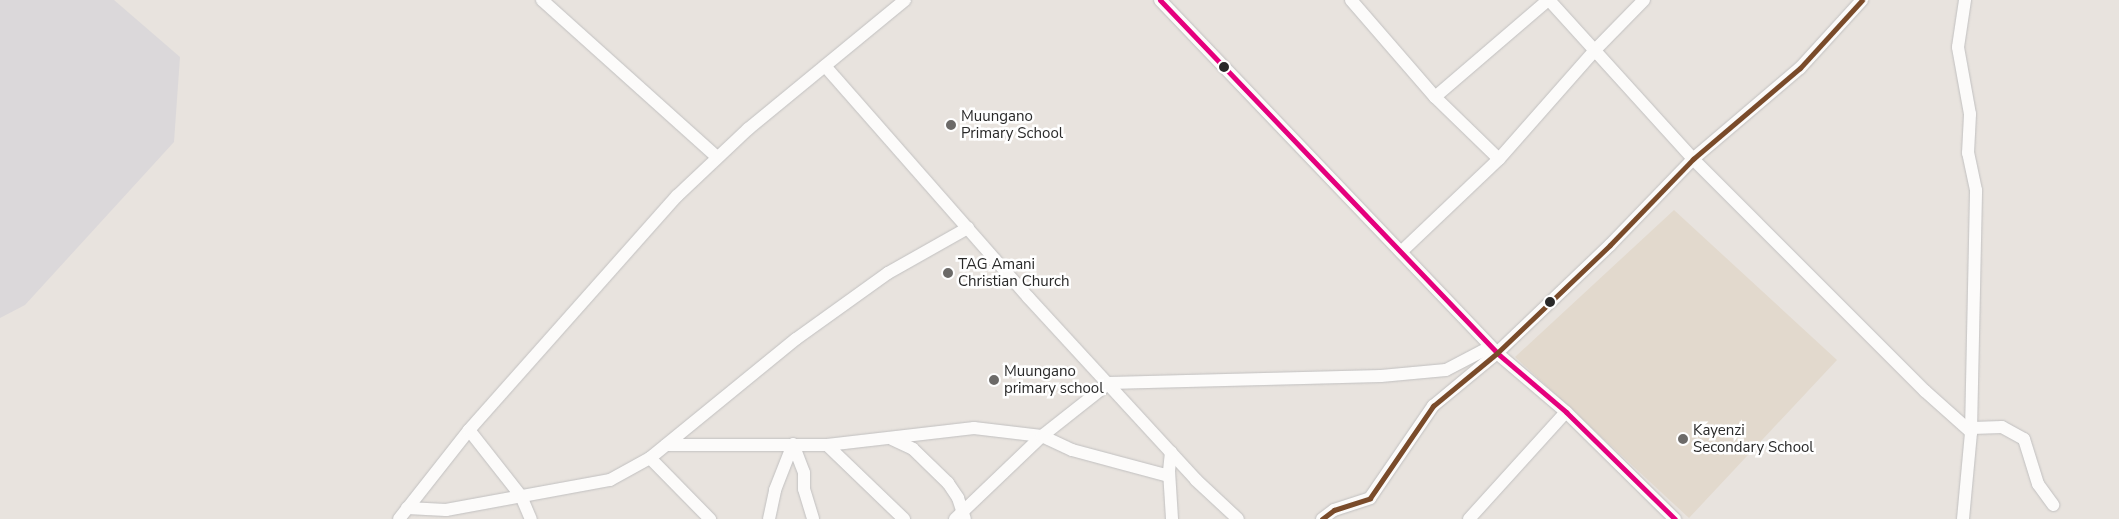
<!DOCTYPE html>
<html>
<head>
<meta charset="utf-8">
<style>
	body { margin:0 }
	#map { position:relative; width:2119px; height:519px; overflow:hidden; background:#e8e3de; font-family:"Nunito Sans",sans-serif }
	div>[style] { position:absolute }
	.industrial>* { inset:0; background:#dbd8da }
	.education>* { inset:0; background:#e2d9cd }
	.roads { filter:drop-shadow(0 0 1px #c1c0c0) drop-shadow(0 0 1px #c1c0c0) }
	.minor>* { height:12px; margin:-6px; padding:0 6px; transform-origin:6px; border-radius:6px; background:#fcfbfa }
	.bus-1>* { height:5px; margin:-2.5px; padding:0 2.5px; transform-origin:2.5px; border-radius:2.5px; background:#e5007d }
	.bus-2>* { height:5px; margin:-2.5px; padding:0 2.5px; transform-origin:2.5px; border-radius:2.5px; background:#7a4b2a }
	.dots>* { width:14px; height:14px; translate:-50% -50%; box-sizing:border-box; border:2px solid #fff; border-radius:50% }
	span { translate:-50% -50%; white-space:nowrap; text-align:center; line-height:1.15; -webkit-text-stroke:5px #fff; paint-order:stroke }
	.poi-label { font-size:15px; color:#292929 }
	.left { translate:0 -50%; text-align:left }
</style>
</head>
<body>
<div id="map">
	<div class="industrial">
		<i style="clip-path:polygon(0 0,114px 0,180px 57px,174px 142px,25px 305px,0 318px)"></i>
	</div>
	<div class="education">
		<i style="clip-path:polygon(1674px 210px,1837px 360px,1689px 518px,1515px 357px)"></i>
	</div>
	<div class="roads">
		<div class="minor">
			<i style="left:542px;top:0;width:235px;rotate:41.9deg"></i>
			<i style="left:1160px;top:0;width:488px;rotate:46.3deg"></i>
			<i style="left:1497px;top:353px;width:91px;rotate:40.5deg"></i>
			<i style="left:1566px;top:412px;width:153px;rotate:44.5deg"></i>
			<i style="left:1351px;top:0;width:128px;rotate:49.1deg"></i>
			<i style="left:1435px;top:97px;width:89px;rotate:44.1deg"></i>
			<i style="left:1549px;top:0;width:215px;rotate:47.8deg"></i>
			<i style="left:1693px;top:159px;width:328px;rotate:45deg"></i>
			<i style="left:1925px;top:391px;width:62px;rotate:41.7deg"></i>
			<i style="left:1971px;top:432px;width:4px;rotate:-76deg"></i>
			<i style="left:1972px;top:428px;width:30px;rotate:-2deg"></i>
			<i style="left:2002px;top:427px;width:25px;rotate:29deg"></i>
			<i style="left:2024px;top:439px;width:47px;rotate:72.7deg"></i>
			<i style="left:2038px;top:484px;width:26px;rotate:54deg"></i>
			<i style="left:825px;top:66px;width:308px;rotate:48.7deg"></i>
			<i style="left:1028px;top:297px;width:248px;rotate:47.4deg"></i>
			<i style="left:1196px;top:480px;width:57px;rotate:42.9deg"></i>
			<i style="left:1435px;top:97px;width:149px;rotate:-40.6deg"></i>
			<i style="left:1401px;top:252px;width:135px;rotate:-43.5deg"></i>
			<i style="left:1499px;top:159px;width:145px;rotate:-48.6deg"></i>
			<i style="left:1595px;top:50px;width:70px;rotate:-45.6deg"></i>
			<i style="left:469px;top:430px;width:84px;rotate:51.8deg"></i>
			<i style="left:521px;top:496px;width:25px;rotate:67deg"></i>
			<i style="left:892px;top:439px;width:23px;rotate:25deg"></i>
			<i style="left:913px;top:449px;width:49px;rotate:44.2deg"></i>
			<i style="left:948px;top:483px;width:18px;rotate:56deg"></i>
			<i style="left:958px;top:498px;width:22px;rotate:72deg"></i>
			<i style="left:793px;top:444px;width:31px;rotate:69deg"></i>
			<i style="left:804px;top:473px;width:16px;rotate:90deg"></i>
			<i style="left:804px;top:489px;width:31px;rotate:73deg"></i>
			<i style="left:666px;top:445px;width:161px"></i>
			<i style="left:827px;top:445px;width:148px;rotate:-6.6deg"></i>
			<i style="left:974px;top:428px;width:68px;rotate:6.7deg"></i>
			<i style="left:1042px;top:436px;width:33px;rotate:25deg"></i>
			<i style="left:1072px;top:450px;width:100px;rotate:15deg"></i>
			<i style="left:827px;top:445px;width:107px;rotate:43.9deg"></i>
			<i style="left:1171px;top:452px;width:19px;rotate:96deg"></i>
			<i style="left:1169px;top:471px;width:48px;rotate:86.4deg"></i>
			<i style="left:650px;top:458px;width:86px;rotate:45.5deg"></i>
			<i style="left:407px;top:508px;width:39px;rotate:3deg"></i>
			<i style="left:446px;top:510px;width:167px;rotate:-10.4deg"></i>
			<i style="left:610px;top:480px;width:46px;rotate:-28.8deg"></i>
			<i style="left:650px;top:458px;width:188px;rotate:-39.2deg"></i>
			<i style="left:796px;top:339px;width:113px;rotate:-35.7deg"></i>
			<i style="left:888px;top:273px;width:92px;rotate:-29.4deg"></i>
			<i style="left:399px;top:519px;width:113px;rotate:-51.8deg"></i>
			<i style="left:469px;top:430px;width:313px;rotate:-48.4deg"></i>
			<i style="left:677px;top:196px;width:98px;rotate:-43.3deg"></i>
			<i style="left:748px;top:129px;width:203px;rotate:-39.4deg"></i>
			<i style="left:769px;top:519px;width:30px;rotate:-78deg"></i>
			<i style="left:775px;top:490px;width:49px;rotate:-68.6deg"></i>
			<i style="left:955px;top:519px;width:120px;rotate:-43.7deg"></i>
			<i style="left:1042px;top:436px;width:85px;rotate:-38.3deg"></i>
			<i style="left:1109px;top:383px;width:272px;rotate:-1.5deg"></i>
			<i style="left:1381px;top:376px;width:65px;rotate:-5.3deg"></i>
			<i style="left:1446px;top:370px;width:50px;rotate:-27.6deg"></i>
			<i style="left:1322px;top:519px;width:15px;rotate:-37deg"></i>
			<i style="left:1334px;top:510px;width:38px;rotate:-18deg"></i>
			<i style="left:1370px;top:498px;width:112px;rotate:-55.6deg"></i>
			<i style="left:1433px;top:406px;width:83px;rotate:-39.6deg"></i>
			<i style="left:1497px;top:353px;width:156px;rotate:-43.7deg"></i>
			<i style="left:1610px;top:245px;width:120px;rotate:-46deg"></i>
			<i style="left:1693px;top:159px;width:140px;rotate:-40.4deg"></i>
			<i style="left:1800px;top:68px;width:92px;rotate:-47.6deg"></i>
			<i style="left:1469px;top:519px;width:144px;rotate:-47.8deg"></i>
			<i style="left:1963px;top:519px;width:87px;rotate:-84.7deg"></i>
			<i style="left:1971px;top:432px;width:242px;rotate:-88.8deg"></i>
			<i style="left:1976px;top:190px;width:38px;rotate:-102deg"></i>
			<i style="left:1968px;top:153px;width:39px;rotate:-87deg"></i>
			<i style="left:1970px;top:114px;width:68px;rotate:-100.2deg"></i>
			<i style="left:1958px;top:47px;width:48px;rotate:-81.5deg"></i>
		</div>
	</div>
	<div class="bus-1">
		<i style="left:1160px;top:0;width:488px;rotate:46.3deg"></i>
		<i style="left:1497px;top:353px;width:91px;rotate:40.5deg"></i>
		<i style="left:1566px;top:412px;width:153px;rotate:44.5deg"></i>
	</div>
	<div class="bus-2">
		<i style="left:1322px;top:519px;width:15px;rotate:-37deg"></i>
		<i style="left:1334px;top:510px;width:38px;rotate:-18deg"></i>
		<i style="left:1370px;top:498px;width:112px;rotate:-55.6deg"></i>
		<i style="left:1433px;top:406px;width:83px;rotate:-39.6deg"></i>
		<i style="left:1497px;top:353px;width:156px;rotate:-43.7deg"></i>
		<i style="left:1610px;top:245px;width:120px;rotate:-46deg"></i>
		<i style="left:1693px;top:159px;width:140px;rotate:-40.4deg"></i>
		<i style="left:1800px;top:68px;width:92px;rotate:-47.6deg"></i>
	</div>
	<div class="dots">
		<i style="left:1224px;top:67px;background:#292929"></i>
		<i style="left:951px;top:125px;background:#6c6a68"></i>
		<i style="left:948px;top:273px;background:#6c6a68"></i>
		<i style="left:1550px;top:302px;background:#292929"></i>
		<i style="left:994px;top:380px;background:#6c6a68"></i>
		<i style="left:1683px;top:439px;background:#6c6a68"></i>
	</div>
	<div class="poi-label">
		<span class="left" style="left:961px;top:125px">Muungano<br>Primary School</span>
		<span class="left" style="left:958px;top:273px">TAG Amani<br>Christian Church</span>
		<span class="left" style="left:1004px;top:380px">Muungano<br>primary school</span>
		<span class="left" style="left:1693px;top:439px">Kayenzi<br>Secondary School</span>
	</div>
</div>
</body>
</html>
